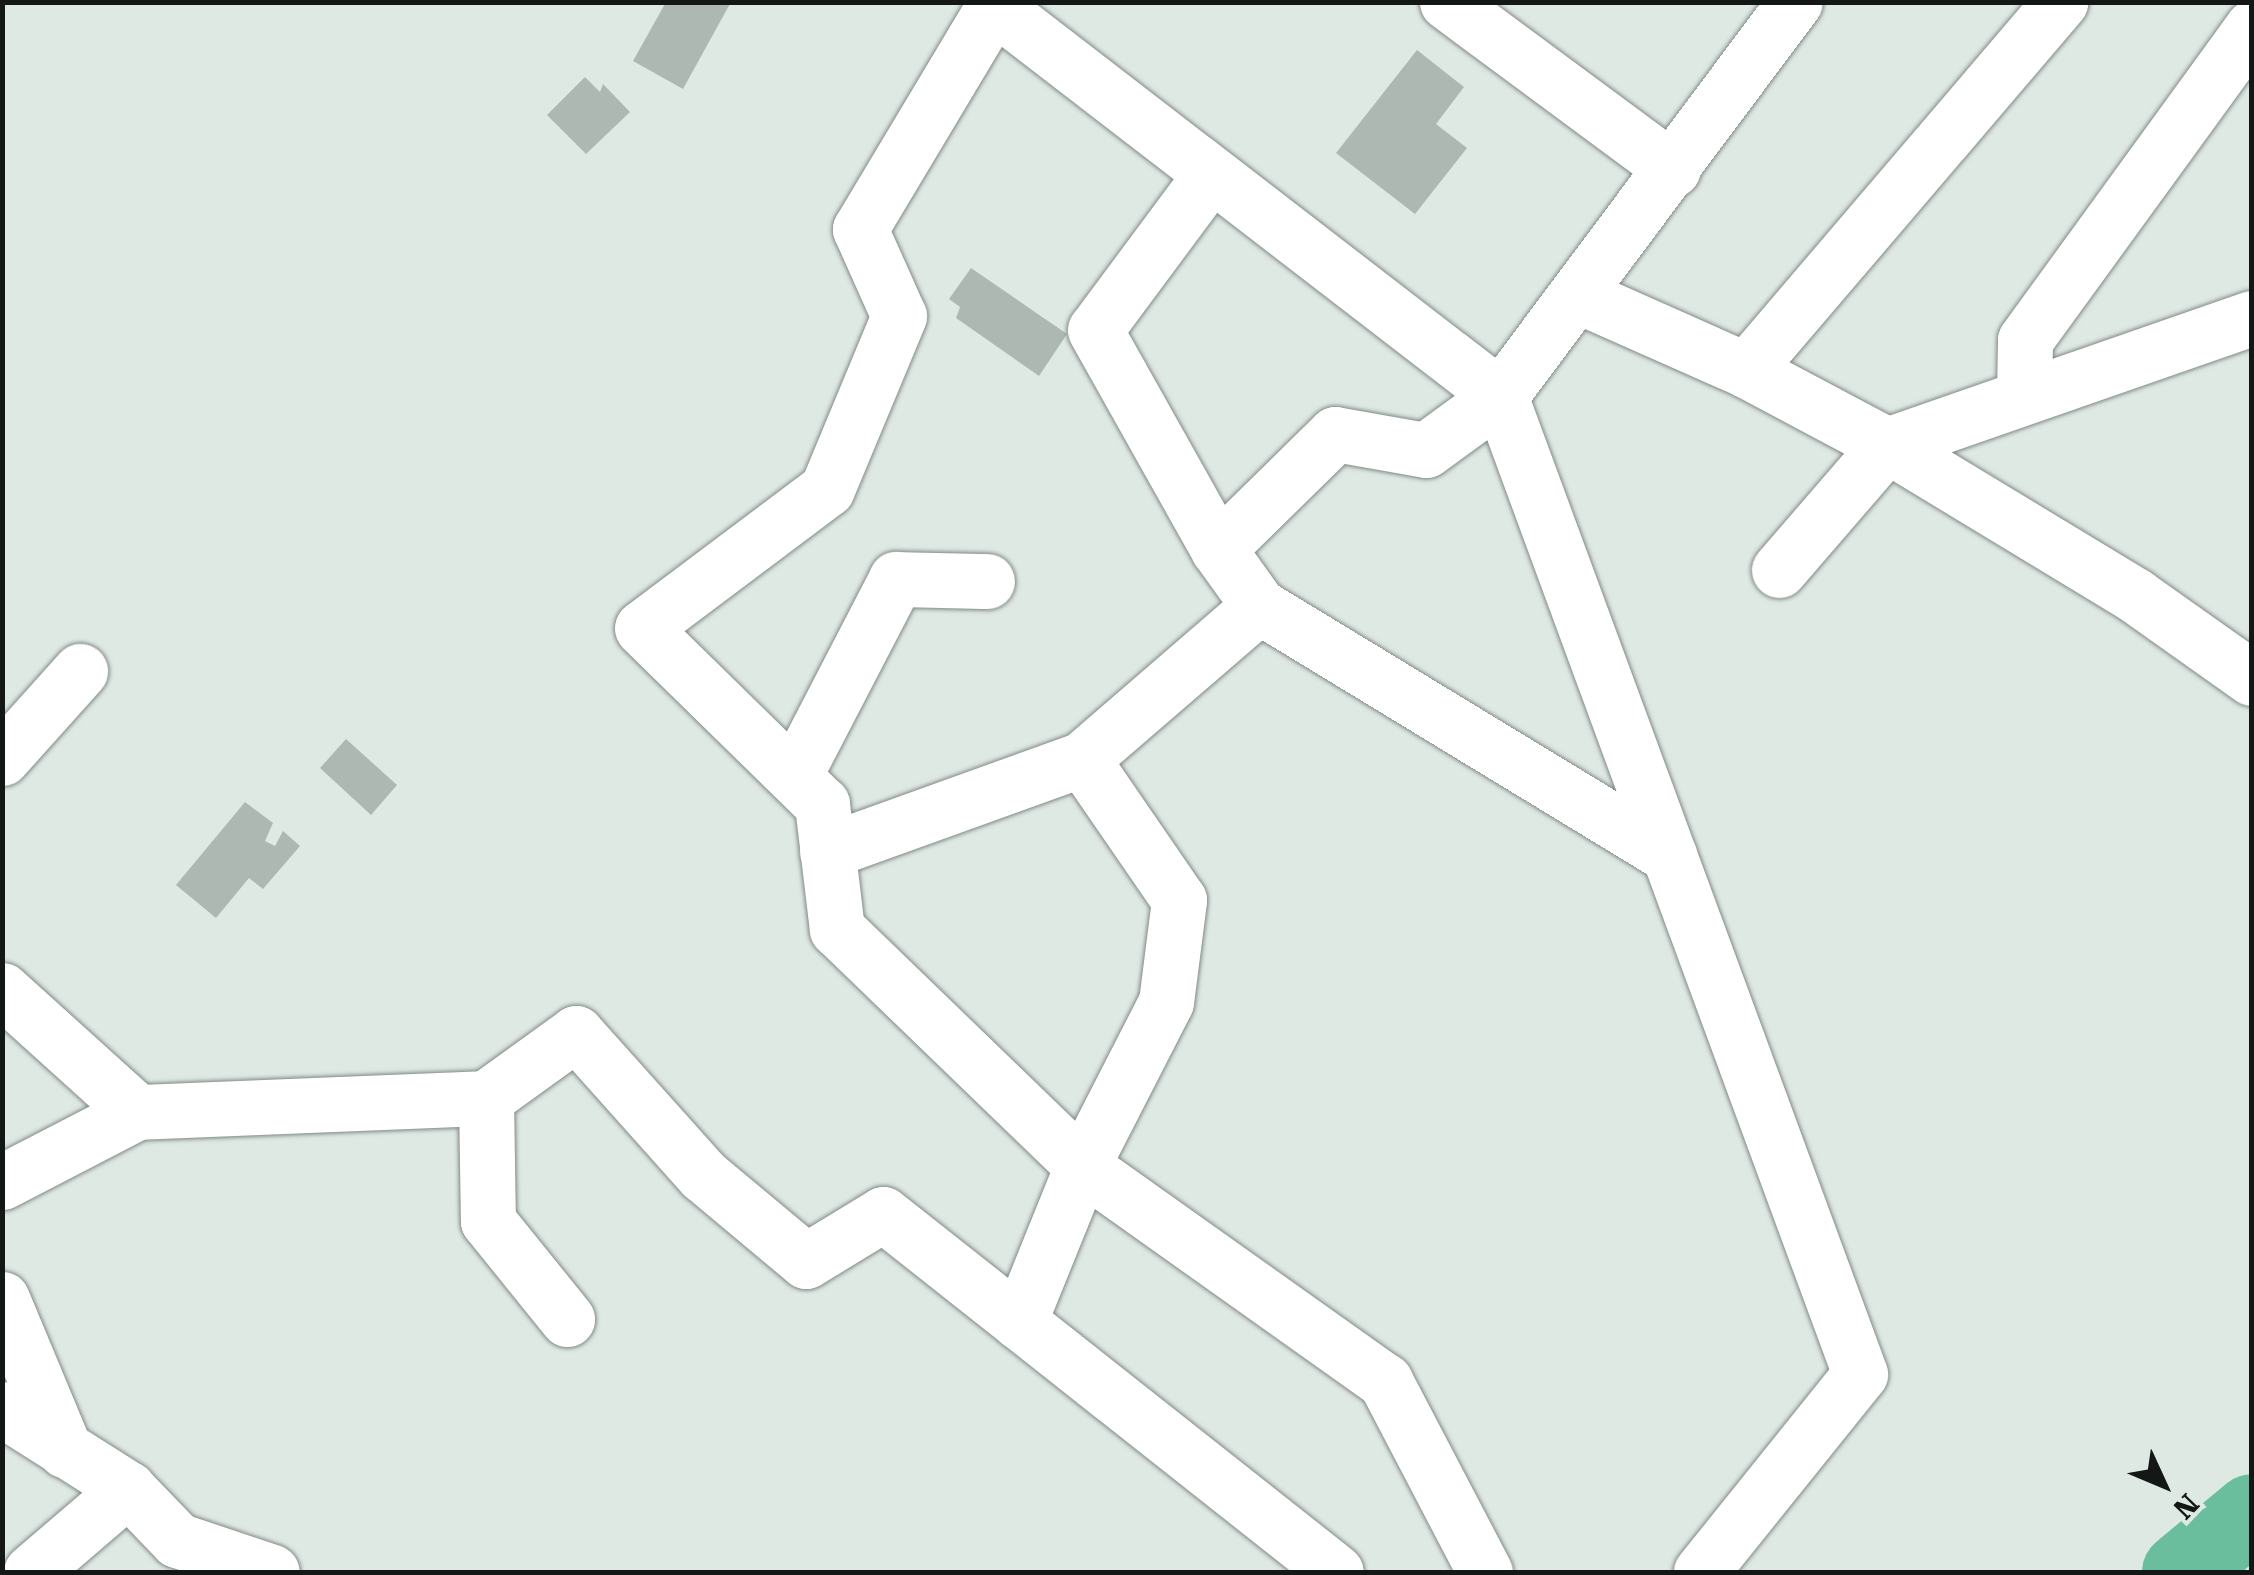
<!DOCTYPE html>
<html>
<head>
<meta charset="utf-8">
<style>
	body { margin:0 }
	#map { position:relative; width:2254px; height:1575px; overflow:hidden; background:#dfe9e4; font-family:"Roboto Serif",serif }
	div>[style] { position:absolute }
	.river>* { height:78px; margin:-39px; padding:0 39px; transform-origin:39px; border-radius:39px; background:#6abe9d }
	.building>* { inset:0; background:#aeb8b3 }
	.roads { filter:drop-shadow(0 0 2px #818a86) drop-shadow(0 0 2px #818a86) }
	.minor>* { height:55px; margin:-27.5px; padding:0 27.5px; transform-origin:27.5px; border-radius:27.5px; background:#fff }
	span { translate:-50% -50%; white-space:nowrap; text-align:center; line-height:1.15; -webkit-text-stroke:10px #dfe9e4; paint-order:stroke }
	.frame { position:absolute; inset:0; border:5px solid #131715; pointer-events:none }
	.north { position:absolute; left:2114px; top:1435px; width:100px; height:100px; -webkit-text-stroke:8px #dfe9e4; paint-order:stroke; rotate:134deg; font-size:28px; font-weight:700; line-height:40px; text-align:center; color:#131715 }
	.north::after { content:''; display:block; margin:auto; width:35px; height:45px; background:#131715; clip-path:polygon(50% 0,100% 100%,50% 72%,0 100%) }
</style>
</head>
<body>
<div id="map">
	<div class="river">
		<i style="left:2181px;top:1572px;width:92px;rotate:-39.7deg"></i>
	</div>
	<div class="building">
		<i style="clip-path:polygon(666px 2px,731px 2px,683px 89px,633px 61px)"></i>
		<i style="clip-path:polygon(1417px 50px,1464px 87px,1436px 124px,1467px 148px,1415px 214px,1336px 153px)"></i>
		<i style="clip-path:polygon(585px 77px,600px 92px,603px 84px,630px 112px,586px 154px,547px 115px)"></i>
		<i style="clip-path:polygon(971px 268px,1067px 334px,1039px 376px,956px 318px,960px 307px,949px 299px)"></i>
		<i style="clip-path:polygon(346px 739px,397px 785px,371px 815px,320px 768px)"></i>
		<i style="clip-path:polygon(245px 802px,273px 823px,265px 841px,275px 846px,283px 831px,300px 846px,263px 889px,249px 878px,216px 918px,176px 885px)"></i>
	</div>
	<div class="roads">
		<div class="minor">
			<i style="left:996px;top:2px;width:265px;rotate:120.9deg"></i>
			<i style="left:860px;top:229px;width:95px;rotate:65.9deg"></i>
			<i style="left:899px;top:316px;width:187px;rotate:112.6deg"></i>
			<i style="left:827px;top:489px;width:231px;rotate:143.1deg"></i>
			<i style="left:642px;top:628px;width:252px;rotate:44.4deg"></i>
			<i style="left:822px;top:804px;width:126px;rotate:83.2deg"></i>
			<i style="left:837px;top:929px;width:341px;rotate:44deg"></i>
			<i style="left:1082px;top:1166px;width:372px;rotate:35.4deg"></i>
			<i style="left:1385px;top:1381px;width:216px;rotate:62.4deg"></i>
			<i style="left:1447px;top:2px;width:281px;rotate:36.5deg"></i>
			<i style="left:994px;top:6px;width:639px;rotate:37.62deg"></i>
			<i style="left:1500px;top:396px;width:1042px;rotate:69.79deg"></i>
			<i style="left:1860px;top:1374px;width:254px;rotate:128.8deg"></i>
			<i style="left:1211px;top:174px;width:194px;rotate:126.6deg"></i>
			<i style="left:1095px;top:330px;width:251px;rotate:60.7deg"></i>
			<i style="left:1218px;top:549px;width:70px;rotate:54.3deg"></i>
			<i style="left:1259px;top:606px;width:480px;rotate:31.3deg"></i>
			<i style="left:1577px;top:295px;width:185px;rotate:23.9deg"></i>
			<i style="left:1746px;top:370px;width:160px;rotate:28deg"></i>
			<i style="left:1887px;top:445px;width:291px;rotate:31.2deg"></i>
			<i style="left:2136px;top:596px;width:142px;rotate:35.3deg"></i>
			<i style="left:1746px;top:370px;width:484px;rotate:-49.5deg"></i>
			<i style="left:2024px;top:394px;width:54px;rotate:-88.9deg"></i>
			<i style="left:2025px;top:340px;width:387px;rotate:-54deg"></i>
			<i style="left:1218px;top:549px;width:164px;rotate:-44.5deg"></i>
			<i style="left:1335px;top:434px;width:92px;rotate:10deg"></i>
			<i style="left:1426px;top:450px;width:92px;rotate:-36.1deg"></i>
			<i style="left:1500px;top:396px;width:492px;rotate:-53.2deg"></i>
			<i style="left:1779px;top:570px;width:165px;rotate:-49.2deg"></i>
			<i style="left:1887px;top:445px;width:386px;rotate:-19.2deg"></i>
			<i style="left:2px;top:758px;width:117px;rotate:-48.1deg"></i>
			<i style="left:794px;top:776px;width:222px;rotate:-62.6deg"></i>
			<i style="left:896px;top:579px;width:91px;rotate:1.3deg"></i>
			<i style="left:827px;top:851px;width:271px;rotate:-19.8deg"></i>
			<i style="left:1082px;top:759px;width:234px;rotate:-40.8deg"></i>
			<i style="left:2px;top:990px;width:182px;rotate:42.1deg"></i>
			<i style="left:486px;top:1098px;width:123px;rotate:89.1deg"></i>
			<i style="left:488px;top:1221px;width:126px;rotate:51.1deg"></i>
			<i style="left:2px;top:1182px;width:152px;rotate:-27.4deg"></i>
			<i style="left:137px;top:1112px;width:349px;rotate:-2.3deg"></i>
			<i style="left:486px;top:1098px;width:111px;rotate:-35.8deg"></i>
			<i style="left:576px;top:1033px;width:191px;rotate:48.2deg"></i>
			<i style="left:703px;top:1175px;width:134px;rotate:39.9deg"></i>
			<i style="left:806px;top:1261px;width:90px;rotate:-31.4deg"></i>
			<i style="left:883px;top:1214px;width:577px;rotate:38.32deg"></i>
			<i style="left:2px;top:1299px;width:164px;rotate:67.4deg"></i>
			<i style="left:1019px;top:1322px;width:168px;rotate:-68deg"></i>
			<i style="left:1082px;top:1166px;width:184px;rotate:-62.9deg"></i>
			<i style="left:1166px;top:1002px;width:103px;rotate:-82.7deg"></i>
			<i style="left:1179px;top:900px;width:171px;rotate:-124.5deg"></i>
			<i style="left:2px;top:1409px;width:149px;rotate:32.4deg"></i>
			<i style="left:128px;top:1489px;width:71px;rotate:46.1deg"></i>
			<i style="left:177px;top:1540px;width:100px;rotate:18.6deg"></i>
			<i style="left:31px;top:1572px;width:128px;rotate:-40.6deg"></i>
		</div>
	</div>
	<div class="frame"></div>
	<div class="north">N</div>
</div>
</body>
</html>
